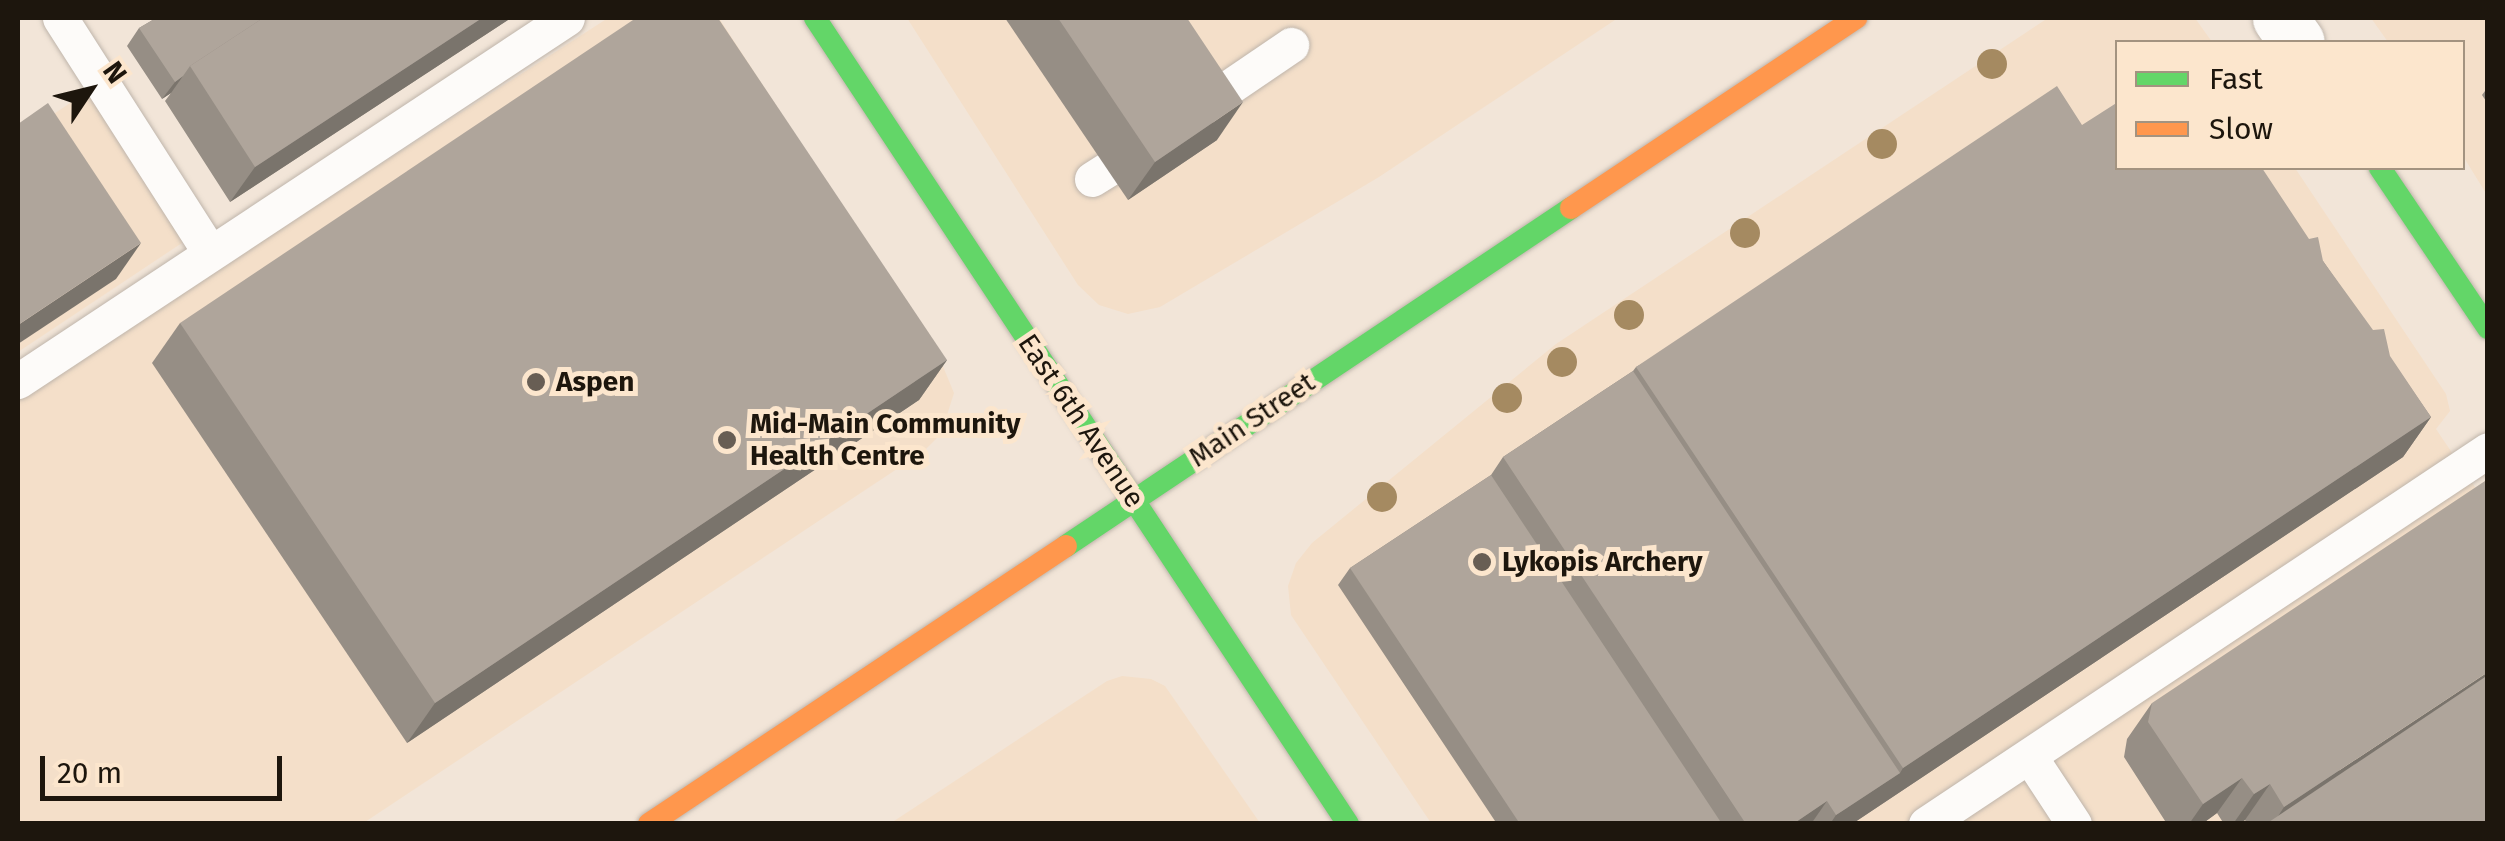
<!DOCTYPE html>
<html>
<head>
<meta charset="utf-8">
<style>
	body { margin:0 }
	#map { position:relative; width:2505px; height:841px; overflow:hidden; background:#f2e5d8; font-family:"Fira Sans",sans-serif }
	div>[style] { position:absolute }
	.built>* { inset:0; background:#f4dfc9 }
	.roads { filter:drop-shadow(0 0 2px #bfb5ab) drop-shadow(0 0 2px #bfb5ab) }
	.lane>* { height:35px; margin:-17.5px; padding:0 17.5px; transform-origin:17.5px; border-radius:17.5px; background:#fdfbf9 }
	.street>* { height:55px; margin:-27.5px; padding:0 27.5px; transform-origin:27.5px; border-radius:27.5px; background:#fdfbf9 }
	.fast>* { height:22px; margin:-11px; padding:0 11px; transform-origin:11px; border-radius:11px; background:#63d668 }
	.slow>* { height:22px; margin:-11px; padding:0 11px; transform-origin:11px; border-radius:11px; background:#ff974d }
	.trees>* { width:30px; height:30px; margin:-15px; border-radius:50%; background:#a58a61 }
	.wall>* { inset:0; background:#968e85 }
	.shaded-wall>* { inset:0; background:#7a746c }
	.building>* { inset:0; background:#afa59b }
	.dots>* { width:28px; height:28px; translate:-50% -50%; box-sizing:border-box; border:5px solid #fce6cd; border-radius:50% }
	span { translate:-50% -50%; white-space:nowrap; text-align:center; line-height:1.15; -webkit-text-stroke:10px #fce6cd; paint-order:stroke }
	.poi-label { font-size:28px; color:#1d160d; font-weight:700 }
	.left { translate:0 -50%; text-align:left }
	.street-label { font-size:28px; color:#1d160d }
	.frame { position:absolute; inset:0; border:20px solid #1d160d; pointer-events:none }
	.legend { position:absolute; left:2115px; top:40px; width:350px; height:130px; box-sizing:border-box; background:#fce6cd; border:2px solid #a39380; margin:0; padding:12px 18px; list-style:none; font-size:30px; color:#1d160d }
	.legend li { display:flex; align-items:center; gap:20px; height:50px }
	.legend b { width:50px; border:2px solid #a39380 }
	.north { position:absolute; left:40px; top:40px; width:100px; height:100px; -webkit-text-stroke:8px #fce6cd; paint-order:stroke; rotate:55deg; font-size:28px; font-weight:700; line-height:40px; text-align:center; color:#1d160d }
	.north::after { content:''; display:block; margin:auto; width:35px; height:45px; background:#1d160d; clip-path:polygon(50% 0,100% 100%,50% 72%,0 100%) }
	.scale { position:absolute; left:40px; top:756px; width:242px; height:45px; box-sizing:border-box; border:5px solid #1d160d; border-top:0; padding-left:12px; font-size:30px; line-height:35px; white-space:nowrap; color:#1d160d; -webkit-text-stroke:8px #fce6cd; paint-order:stroke }
</style>
</head>
<body>
<div id="map">
	<div class="built">
		<i style="clip-path:polygon(608px 18px,719px 18px,937px 352px,954px 393px,941px 434px,924px 451px,362px 824px,18px 823px,18px 398px)"></i>
		<i style="clip-path:polygon(907px 18px,1618px 18px,1379px 177px,1160px 307px,1128px 314px,1099px 305px,1078px 285px)"></i>
		<i style="clip-path:polygon(2048px 18px,2195px 18px,2212px 42px,2118px 42px,2118px 168px,2295px 168px,2446px 394px,2450px 411px,2436px 429px,2481px 496px,2487px 823px,1431px 823px,1291px 615px,1288px 586px,1296px 563px,1312px 543px,1556px 344px)"></i>
		<i style="clip-path:polygon(2371px 18px,2487px 18px,2487px 195px,2463px 156px,2462px 42px,2388px 42px)"></i>
		<i style="clip-path:polygon(91px 89px,188px 239px,18px 352px,18px 138px)"></i>
		<i style="clip-path:polygon(1122px 676px,1151px 679px,1165px 686px,1260px 823px,891px 823px,1107px 681px)"></i>
	</div>
	<div class="roads">
		<div class="lane">
			<i style="left:60px;top:18px;width:279px;rotate:57.4deg"></i>
			<i style="left:1197px;top:109px;width:114px;rotate:-34.2deg"></i>
			<i style="left:1092px;top:179px;width:19px;rotate:-32deg"></i>
			<i style="left:18px;top:381px;width:658px;rotate:-33.47deg"></i>
			<i style="left:2030px;top:757px;width:80px;rotate:56.7deg"></i>
			<i style="left:1926px;top:824px;width:675px;rotate:-33.64deg"></i>
		</div>
		<div class="street">
			<i style="left:2280px;top:18px;width:29px;rotate:55deg"></i>
		</div>
		<div class="fast">
			<i style="left:815px;top:18px;width:966px;rotate:56.52deg"></i>
			<i style="left:2380px;top:168px;width:193px;rotate:56deg"></i>
			<i style="left:1066px;top:546px;width:608px;rotate:-33.79deg"></i>
		</div>
		<div class="slow">
			<i style="left:1571px;top:208px;width:343px;rotate:-33.7deg"></i>
			<i style="left:649px;top:824px;width:501px;rotate:-33.69deg"></i>
		</div>
	</div>
	<div class="trees">
		<i style="left:1992px;top:64px"></i>
		<i style="left:1882px;top:144px"></i>
		<i style="left:1745px;top:233px"></i>
		<i style="left:1629px;top:315px"></i>
		<i style="left:1562px;top:362px"></i>
		<i style="left:1507px;top:398px"></i>
		<i style="left:1382px;top:497px"></i>
	</div>
	<div class="wall">
		<i style="clip-path:polygon(156px 18px,511px 18px,230px 202px,165px 101px,171px 93px,162px 99px,127px 46px,139px 28px)"></i>
		<i style="clip-path:polygon(1005px 18px,1187px 18px,1217px 140px,1128px 200px)"></i>
		<i style="clip-path:polygon(2488px 87px,2488px 104px,2482px 95px)"></i>
		<i style="clip-path:polygon(2082px 125px,2323px 261px,2431px 417px,2403px 457px,1852px 824px,1497px 824px,1338px 585px,1350px 568px,1491px 475px,1503px 457px,1633px 371px,1636px 367px)"></i>
		<i style="clip-path:polygon(180px 323px,947px 360px,919px 400px,407px 743px,152px 363px)"></i>
		<i style="clip-path:polygon(2152px 703px,2488px 824px,2247px 824px,2245px 820px,2239px 824px,2224px 824px,2217px 813px,2202px 824px,2167px 824px,2124px 757px,2127px 739px)"></i>
	</div>
	<div class="shaded-wall">
		<i style="clip-path:polygon(482px 18px,511px 18px,230px 202px,255px 167px)"></i>
		<i style="clip-path:polygon(183px 76px,171px 93px,162px 99px,175px 82px)"></i>
		<i style="clip-path:polygon(1243px 102px,1217px 140px,1128px 200px,1155px 162px)"></i>
		<i style="clip-path:polygon(141px 243px,116px 279px,18px 344px,18px 325px)"></i>
		<i style="clip-path:polygon(947px 360px,919px 400px,407px 743px,435px 703px)"></i>
		<i style="clip-path:polygon(2431px 417px,2403px 457px,1852px 824px,1830px 824px,1836px 815px,1900px 773px,1903px 768px)"></i>
		<i style="clip-path:polygon(2488px 672px,2488px 691px,2273px 824px,2284px 807px)"></i>
		<i style="clip-path:polygon(2242px 778px,2217px 813px,2202px 824px,2189px 824px,2203px 804px)"></i>
		<i style="clip-path:polygon(2270px 784px,2245px 820px,2239px 824px,2233px 824px,2254px 794px)"></i>
		<i style="clip-path:polygon(1827px 801px,1811px 824px,1793px 824px)"></i>
	</div>
	<div class="building">
		<i style="clip-path:polygon(156px 18px,263px 18px,190px 66px,183px 76px,175px 82px,139px 28px)"></i>
		<i style="clip-path:polygon(263px 18px,482px 18px,255px 167px,190px 66px)"></i>
		<i style="clip-path:polygon(636px 18px,718px 18px,947px 360px,435px 703px,180px 323px)"></i>
		<i style="clip-path:polygon(1058px 18px,1187px 18px,1243px 102px,1155px 162px)"></i>
		<i style="clip-path:polygon(2057px 86px,2082px 125px,2118px 102px,2118px 168px,2262px 168px,2309px 239px,2318px 237px,2323px 261px,2373px 330px,2384px 329px,2390px 356px,2431px 417px,1903px 768px,1636px 367px)"></i>
		<i style="clip-path:polygon(48px 103px,141px 243px,18px 325px,18px 124px)"></i>
		<i style="clip-path:polygon(1633px 371px,1900px 773px,1836px 815px,1827px 801px,1793px 824px,1746px 824px,1503px 457px)"></i>
		<i style="clip-path:polygon(1491px 475px,1722px 824px,1520px 824px,1350px 568px)"></i>
		<i style="clip-path:polygon(2488px 479px,2488px 672px,2284px 807px,2270px 784px,2254px 794px,2242px 778px,2203px 804px,2148px 722px,2152px 703px)"></i>
		<i style="clip-path:polygon(2488px 675px,2488px 824px,2266px 824px)"></i>
	</div>
	<div class="dots">
		<i style="left:536px;top:382px;background:#685e54"></i>
		<i style="left:727px;top:440px;background:#685e54"></i>
		<i style="left:1482px;top:562px;background:#685e54"></i>
	</div>
	<div class="poi-label">
		<span class="left" style="left:556px;top:382px">Aspen</span>
		<span class="left" style="left:750px;top:440px">Mid-Main Community<br>Health Centre</span>
		<span class="left" style="left:1502px;top:562px">Lykopis Archery</span>
	</div>
	<div class="street-label">
		<span style="left:1252px;top:420px;rotate:-34deg">Main Street</span>
		<span style="left:1081px;top:421px;rotate:56deg">East 6th Avenue</span>
	</div>
	<div class="frame"></div>
	<ul class="legend">
	<li><b style="height:12px;background:#63d668"></b>Fast</li>
	<li><b style="height:12px;background:#ff974d"></b>Slow</li>
	</ul>
	<div class="north">N</div>
	<div class="scale">20 m</div>
</div>
</body>
</html>
